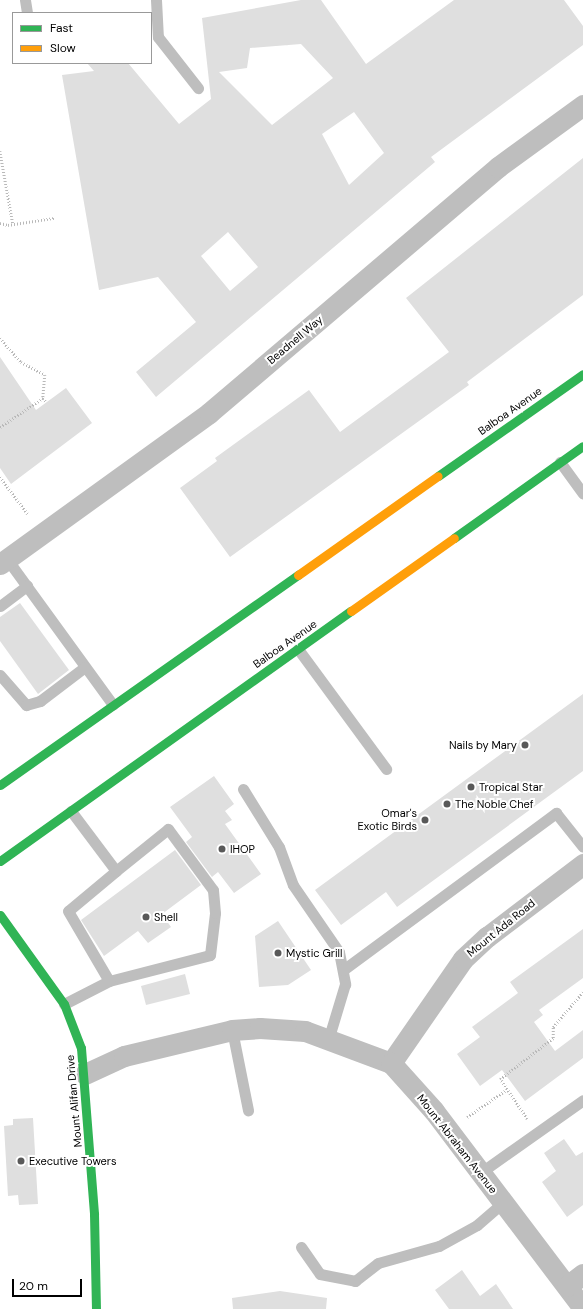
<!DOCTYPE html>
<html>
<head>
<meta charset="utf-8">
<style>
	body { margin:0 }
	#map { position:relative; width:583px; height:1309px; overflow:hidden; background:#fff; font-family:"DM Sans",sans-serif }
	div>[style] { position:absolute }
	.building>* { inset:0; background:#dfdfdf }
	.path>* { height:2.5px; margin-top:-1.25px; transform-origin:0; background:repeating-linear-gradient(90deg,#b9b9b9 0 1px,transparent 0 3px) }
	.lane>* { height:11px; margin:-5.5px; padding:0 5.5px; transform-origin:5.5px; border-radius:5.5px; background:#bebebe }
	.street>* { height:21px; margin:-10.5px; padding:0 10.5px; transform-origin:10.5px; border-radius:10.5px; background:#bebebe }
	.fast>* { height:9px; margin:-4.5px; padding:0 4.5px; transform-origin:4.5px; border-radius:4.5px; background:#30b455 }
	.slow>* { height:9px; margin:-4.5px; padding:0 4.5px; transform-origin:4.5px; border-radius:4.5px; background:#ff9f0a }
	.dots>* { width:11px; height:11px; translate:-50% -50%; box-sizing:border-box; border:2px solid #fff; border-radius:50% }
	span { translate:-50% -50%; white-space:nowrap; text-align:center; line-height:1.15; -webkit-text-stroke:4px #fff; paint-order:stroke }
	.street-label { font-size:11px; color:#000 }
	.poi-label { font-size:11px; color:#000 }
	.right { translate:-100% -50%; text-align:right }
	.left { translate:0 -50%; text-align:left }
	.legend { position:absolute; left:12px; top:12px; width:140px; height:52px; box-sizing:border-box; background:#fff; border:1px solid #999; margin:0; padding:5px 7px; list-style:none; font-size:12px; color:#000 }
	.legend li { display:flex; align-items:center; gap:8px; height:20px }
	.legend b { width:20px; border:1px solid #999 }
	.scale { position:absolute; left:12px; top:1279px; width:70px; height:18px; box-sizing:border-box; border:2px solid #000; border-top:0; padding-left:5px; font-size:12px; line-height:14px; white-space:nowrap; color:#000; -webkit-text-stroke:3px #fff; paint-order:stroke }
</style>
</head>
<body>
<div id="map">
	<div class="building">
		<i style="clip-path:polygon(evenodd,301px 0,321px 0,366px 64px,454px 0,564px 0,583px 26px,583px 45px,431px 157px,435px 162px,156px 397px,136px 372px,196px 322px,158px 277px,99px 290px,62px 75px,94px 71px,87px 63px,128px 63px,179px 124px,211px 99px,202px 18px,301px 0,301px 44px,333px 78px,272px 125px,219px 72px,247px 68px,250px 48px,301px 44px,301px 0,354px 112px,384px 153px,349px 185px,322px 134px,354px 112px,301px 0,228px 232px,258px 267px,230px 291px,201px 256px,228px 232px)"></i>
		<i style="clip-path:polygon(583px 158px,583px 295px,467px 382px,469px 385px,230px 557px,180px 488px,217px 461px,215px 458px,309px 390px,340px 432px,449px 352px,406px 298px)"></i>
		<i style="clip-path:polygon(0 357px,36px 410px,66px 388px,92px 423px,11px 484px,0 468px)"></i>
		<i style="clip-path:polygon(20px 603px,69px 670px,38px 694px,0 641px,0 617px)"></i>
		<i style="clip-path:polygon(583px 694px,583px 771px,397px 907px,386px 892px,341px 925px,315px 890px)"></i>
		<i style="clip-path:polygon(214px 776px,234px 804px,225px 811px,232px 820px,225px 824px,261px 874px,234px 893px,218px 872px,212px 877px,186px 842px,192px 837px,170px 807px)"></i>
		<i style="clip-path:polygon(175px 850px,201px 885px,162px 914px,171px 927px,148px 943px,138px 931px,104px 956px,81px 920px)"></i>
		<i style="clip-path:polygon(278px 921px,311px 970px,288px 985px,259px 987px,255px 936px)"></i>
		<i style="clip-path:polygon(583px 929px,583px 978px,539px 1010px,543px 1015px,534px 1022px,555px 1051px,583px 1030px,583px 1058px,525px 1101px,502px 1070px,480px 1086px,457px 1054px,480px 1037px,472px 1027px,518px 993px,510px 982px)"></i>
		<i style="clip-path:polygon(185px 974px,190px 994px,146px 1005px,141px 986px)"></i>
		<i style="clip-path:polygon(33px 1118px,38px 1204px,19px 1205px,18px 1195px,8px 1196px,4px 1126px,13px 1125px,13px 1119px)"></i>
		<i style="clip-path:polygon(564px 1139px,576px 1156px,583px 1152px,583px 1205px,567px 1217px,542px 1182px,556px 1171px,544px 1153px)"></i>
		<i style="clip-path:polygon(462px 1270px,480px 1296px,496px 1284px,513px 1309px,449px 1309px,435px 1290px)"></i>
		<i style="clip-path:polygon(280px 1291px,327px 1298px,326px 1309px,233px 1309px,232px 1298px)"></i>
	</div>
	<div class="path">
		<i style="left:0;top:151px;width:74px;rotate:79.9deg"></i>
		<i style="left:0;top:223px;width:8px;rotate:14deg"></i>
		<i style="left:8px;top:225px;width:47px;rotate:-8.7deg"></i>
		<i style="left:0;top:338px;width:32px;rotate:49deg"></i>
		<i style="left:21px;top:362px;width:27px;rotate:28deg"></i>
		<i style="left:45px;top:375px;width:23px;rotate:95deg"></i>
		<i style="left:0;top:427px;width:52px;rotate:-34deg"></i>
		<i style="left:43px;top:398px;width:5px;rotate:53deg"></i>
		<i style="left:0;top:477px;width:46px;rotate:52.9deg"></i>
		<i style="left:467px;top:1117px;width:47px;rotate:-34.7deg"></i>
		<i style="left:527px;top:1119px;width:48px;rotate:-124deg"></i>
		<i style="left:500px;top:1079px;width:67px;rotate:-37.7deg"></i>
		<i style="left:553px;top:1038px;width:11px;rotate:-90deg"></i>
		<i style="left:553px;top:1027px;width:46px;rotate:-49.4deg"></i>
	</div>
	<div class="lane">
		<i style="left:25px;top:0;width:12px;rotate:81deg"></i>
		<i style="left:156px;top:0;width:37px;rotate:87deg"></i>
		<i style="left:158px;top:37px;width:65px;rotate:51.9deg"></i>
		<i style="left:560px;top:462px;width:39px;rotate:54deg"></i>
		<i style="left:7px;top:559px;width:180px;rotate:54deg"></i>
		<i style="left:0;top:606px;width:34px;rotate:-37deg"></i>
		<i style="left:298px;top:649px;width:149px;rotate:53.7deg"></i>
		<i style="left:0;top:675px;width:40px;rotate:49deg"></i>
		<i style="left:26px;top:705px;width:15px;rotate:-16deg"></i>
		<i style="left:40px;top:701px;width:56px;rotate:-37.1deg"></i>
		<i style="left:243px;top:789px;width:68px;rotate:58.2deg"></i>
		<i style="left:279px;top:847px;width:40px;rotate:69.8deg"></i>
		<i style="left:293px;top:885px;width:81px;rotate:55.5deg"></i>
		<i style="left:339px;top:952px;width:33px;rotate:79deg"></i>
		<i style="left:345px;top:984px;width:55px;rotate:106.8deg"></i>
		<i style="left:71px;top:811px;width:75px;rotate:53.1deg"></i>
		<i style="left:116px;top:871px;width:62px;rotate:140.2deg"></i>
		<i style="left:68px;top:911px;width:81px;rotate:59.6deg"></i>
		<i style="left:109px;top:981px;width:104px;rotate:-14.4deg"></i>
		<i style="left:210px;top:955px;width:42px;rotate:-83.2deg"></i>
		<i style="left:215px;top:913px;width:23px;rotate:-95deg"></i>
		<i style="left:213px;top:890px;width:76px;rotate:-126.4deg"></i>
		<i style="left:168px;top:829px;width:67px;rotate:141.1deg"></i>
		<i style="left:343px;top:970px;width:265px;rotate:-36.4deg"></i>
		<i style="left:556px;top:813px;width:43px;rotate:51.5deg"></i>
		<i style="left:64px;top:1004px;width:51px;rotate:-27.1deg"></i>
		<i style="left:232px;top:1030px;width:82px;rotate:78.7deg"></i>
		<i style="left:480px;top:1173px;width:126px;rotate:-35.3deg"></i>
		<i style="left:301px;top:1247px;width:33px;rotate:55deg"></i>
		<i style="left:320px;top:1274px;width:36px;rotate:11deg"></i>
		<i style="left:355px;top:1281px;width:29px;rotate:-38deg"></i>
		<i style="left:378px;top:1263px;width:63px;rotate:-15.6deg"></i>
		<i style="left:439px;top:1246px;width:43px;rotate:-28.9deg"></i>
		<i style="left:477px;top:1225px;width:35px;rotate:-41deg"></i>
	</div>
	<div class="street">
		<i style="left:0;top:564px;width:258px;rotate:-35.8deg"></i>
		<i style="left:209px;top:413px;width:380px;rotate:-40.4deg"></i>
		<i style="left:498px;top:167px;width:105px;rotate:-36.1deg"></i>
		<i style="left:391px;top:1063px;width:126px;rotate:-55.3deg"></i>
		<i style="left:463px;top:959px;width:33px;rotate:-43deg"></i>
		<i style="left:487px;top:937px;width:121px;rotate:-37.2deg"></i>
		<i style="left:85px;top:1074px;width:43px;rotate:-24.8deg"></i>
		<i style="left:124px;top:1056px;width:111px;rotate:-13.5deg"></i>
		<i style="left:232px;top:1030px;width:28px;rotate:-4deg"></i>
		<i style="left:260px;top:1028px;width:45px;rotate:3.8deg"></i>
		<i style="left:305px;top:1031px;width:92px;rotate:20.4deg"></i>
		<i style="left:391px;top:1063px;width:64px;rotate:48.1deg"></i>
		<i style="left:434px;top:1111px;width:247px;rotate:52.9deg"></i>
		<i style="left:567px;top:1286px;width:20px;rotate:-37deg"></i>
	</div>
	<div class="fast">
		<i style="left:438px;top:476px;width:177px;rotate:-35.1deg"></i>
		<i style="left:454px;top:538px;width:158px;rotate:-35.5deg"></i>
		<i style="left:0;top:785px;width:365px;rotate:-35.2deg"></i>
		<i style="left:0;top:861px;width:431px;rotate:-35.5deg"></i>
		<i style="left:0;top:915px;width:110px;rotate:54.3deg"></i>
		<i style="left:64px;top:1004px;width:47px;rotate:68.9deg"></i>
		<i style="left:81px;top:1048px;width:167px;rotate:85.5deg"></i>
		<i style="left:94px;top:1214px;width:95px;rotate:88.8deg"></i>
	</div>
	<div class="slow">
		<i style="left:298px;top:575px;width:171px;rotate:-35.3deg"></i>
		<i style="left:351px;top:611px;width:126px;rotate:-35.3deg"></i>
	</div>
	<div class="dots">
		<i style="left:525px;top:745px;background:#595959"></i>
		<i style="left:471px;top:787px;background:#595959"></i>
		<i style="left:447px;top:804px;background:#595959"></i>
		<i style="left:425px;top:820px;background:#595959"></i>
		<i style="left:222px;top:849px;background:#595959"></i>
		<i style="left:146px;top:917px;background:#595959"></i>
		<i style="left:278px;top:953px;background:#595959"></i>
		<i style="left:21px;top:1161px;background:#595959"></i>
	</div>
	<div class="street-label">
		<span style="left:295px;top:340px;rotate:-40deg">Beadnell Way</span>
		<span style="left:510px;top:411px;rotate:-35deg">Balboa Avenue</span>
		<span style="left:285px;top:644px;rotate:-35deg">Balboa Avenue</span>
		<span style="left:501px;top:928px;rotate:-39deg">Mount Ada Road</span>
		<span style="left:74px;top:1101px;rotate:-95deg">Mount Alifan Drive</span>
		<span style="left:457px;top:1144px;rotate:52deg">Mount Abraham Avenue</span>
	</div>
	<div class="poi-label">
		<span class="right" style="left:517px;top:745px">Nails by Mary</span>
		<span class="left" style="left:479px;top:787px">Tropical Star</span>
		<span class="left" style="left:455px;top:804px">The Noble Chef</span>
		<span class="right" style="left:417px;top:820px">Omar's<br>Exotic Birds</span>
		<span class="left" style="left:230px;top:849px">IHOP</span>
		<span class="left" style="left:154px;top:917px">Shell</span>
		<span class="left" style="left:286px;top:953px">Mystic Grill</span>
		<span class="left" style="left:29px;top:1161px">Executive Towers</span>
	</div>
	<ul class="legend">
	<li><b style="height:5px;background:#30b455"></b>Fast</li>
	<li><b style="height:5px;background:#ff9f0a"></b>Slow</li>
	</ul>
	<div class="scale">20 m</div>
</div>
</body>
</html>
